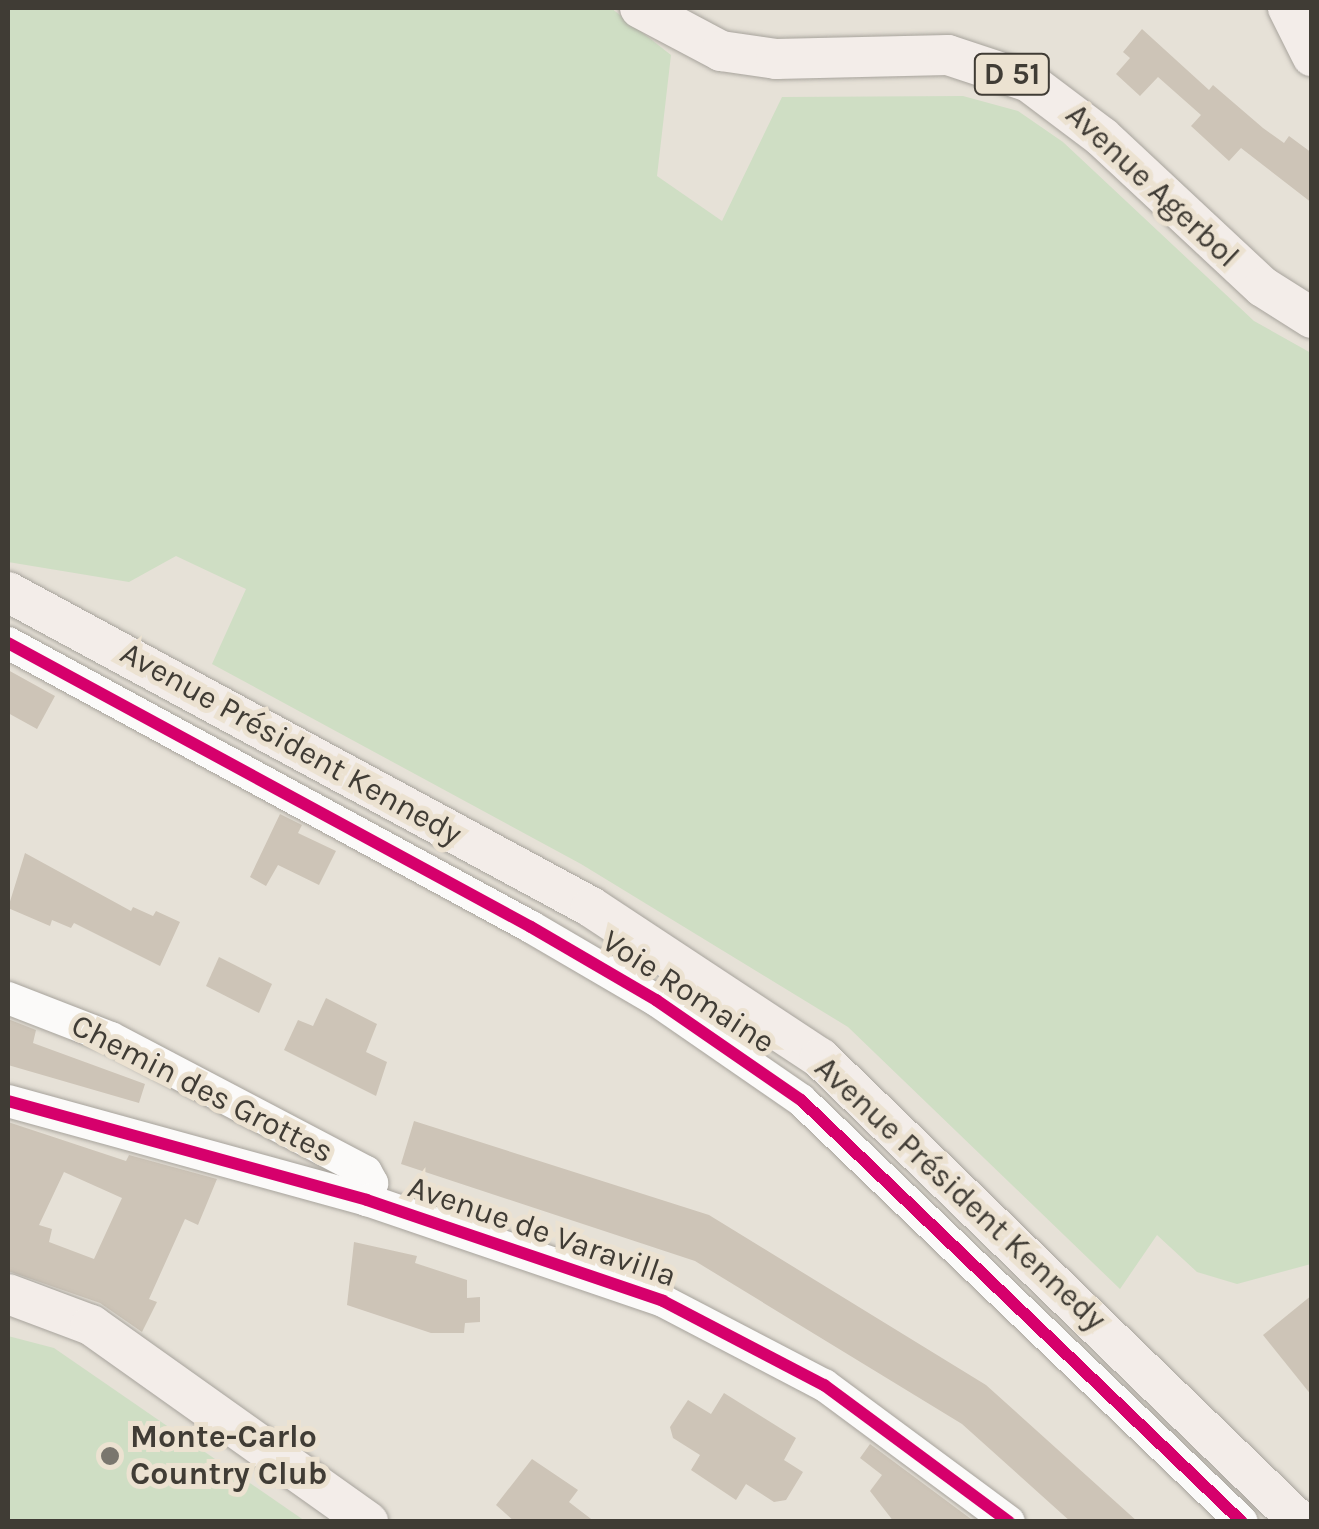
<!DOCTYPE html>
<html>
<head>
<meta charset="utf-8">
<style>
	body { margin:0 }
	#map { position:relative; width:1319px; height:1529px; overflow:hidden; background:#e6e1d7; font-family:Karla,sans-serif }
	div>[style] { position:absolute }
	.green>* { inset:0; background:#cfdec4 }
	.building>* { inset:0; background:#cdc4b7 }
	.roads { filter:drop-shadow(0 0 2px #a7a39c) drop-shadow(0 0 2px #a7a39c) }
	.minor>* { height:32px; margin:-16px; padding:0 16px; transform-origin:16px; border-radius:16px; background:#fbfaf9 }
	.major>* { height:40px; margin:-20px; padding:0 20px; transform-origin:20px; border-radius:20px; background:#f3ede9 }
	.cycleway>* { height:12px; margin:-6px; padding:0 6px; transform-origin:6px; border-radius:6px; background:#d6006c }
	.dots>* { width:28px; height:28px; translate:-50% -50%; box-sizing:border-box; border:5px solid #ece2d1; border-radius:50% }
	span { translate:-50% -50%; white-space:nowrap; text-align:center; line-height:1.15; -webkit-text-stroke:10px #ece2d1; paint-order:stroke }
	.shield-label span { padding:2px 8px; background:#ece2d1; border:2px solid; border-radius:8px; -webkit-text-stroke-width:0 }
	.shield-label { font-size:30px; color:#403c35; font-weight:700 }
	.street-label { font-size:32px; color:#403c35 }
	.poi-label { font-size:32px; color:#403c35; font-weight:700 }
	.left { translate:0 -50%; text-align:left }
	.frame { position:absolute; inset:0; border:10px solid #403c35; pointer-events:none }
</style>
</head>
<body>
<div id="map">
	<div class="green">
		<i style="clip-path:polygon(8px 8px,611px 8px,671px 55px,657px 176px,722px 221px,782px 97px,963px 96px,1018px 111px,1063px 142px,1254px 321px,1311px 353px,1311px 1264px,1237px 1284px,1197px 1272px,1157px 1235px,1120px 1289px,848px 1027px,581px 864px,212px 664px,246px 589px,176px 556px,129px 582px,8px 562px)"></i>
		<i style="clip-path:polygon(8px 1336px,54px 1348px,305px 1521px,8px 1521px)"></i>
	</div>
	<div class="building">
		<i style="clip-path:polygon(1142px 29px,1209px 90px,1213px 85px,1263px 128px,1284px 143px,1289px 136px,1312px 153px,1312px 203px,1241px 148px,1229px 161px,1191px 126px,1201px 115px,1158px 77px,1140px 96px,1116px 74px,1130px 58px,1123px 52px)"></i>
		<i style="clip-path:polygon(8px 670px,55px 696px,37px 729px,8px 713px)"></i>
		<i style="clip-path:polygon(280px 814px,302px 825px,298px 833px,336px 851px,319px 885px,278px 865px,266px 886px,250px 877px)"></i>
		<i style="clip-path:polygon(25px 853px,131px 911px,133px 907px,153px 916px,156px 911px,180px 922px,160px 966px,74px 923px,71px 928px,52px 920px,50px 926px,8px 908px)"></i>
		<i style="clip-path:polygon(219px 957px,272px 984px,259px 1013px,206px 986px)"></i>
		<i style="clip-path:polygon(326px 998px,377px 1024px,366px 1052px,387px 1062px,376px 1096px,284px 1050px,298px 1020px,313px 1026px)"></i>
		<i style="clip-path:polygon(8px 1019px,36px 1030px,33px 1043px,145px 1084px,139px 1103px,8px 1065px)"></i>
		<i style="clip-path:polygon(414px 1121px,709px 1215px,986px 1385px,1138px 1522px,1071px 1522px,962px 1424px,695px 1261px,401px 1164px)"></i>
		<i style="clip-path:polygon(evenodd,8px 1122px,126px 1161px,129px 1155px,217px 1179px,198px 1225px,185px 1219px,149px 1299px,157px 1302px,142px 1332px,100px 1303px,8px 1271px,8px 1122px,64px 1172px,122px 1198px,94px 1259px,49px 1242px,52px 1229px,39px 1225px,64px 1172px)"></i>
		<i style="clip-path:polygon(354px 1242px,417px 1256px,415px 1263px,467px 1280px,467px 1298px,480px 1297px,480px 1322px,465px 1323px,464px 1333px,431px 1333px,347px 1305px)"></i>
		<i style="clip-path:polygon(1312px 1295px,1312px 1396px,1263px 1335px)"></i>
		<i style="clip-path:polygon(724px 1393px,796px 1438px,784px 1460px,803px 1472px,786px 1500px,774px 1502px,746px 1484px,736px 1500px,691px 1470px,700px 1455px,673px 1438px,670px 1427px,688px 1400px,711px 1414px)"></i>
		<i style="clip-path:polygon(870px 1444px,975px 1522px,894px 1522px,870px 1491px,882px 1475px,860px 1458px)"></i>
		<i style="clip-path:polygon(532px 1459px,578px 1490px,569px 1502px,595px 1522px,515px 1522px,496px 1505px)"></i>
	</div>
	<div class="roads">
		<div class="minor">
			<i style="left:8px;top:643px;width:595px;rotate:28.5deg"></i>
			<i style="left:531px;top:927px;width:145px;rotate:30.3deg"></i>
			<i style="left:656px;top:1000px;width:176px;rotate:34.6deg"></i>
			<i style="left:801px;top:1100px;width:610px;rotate:43.74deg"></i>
			<i style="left:8px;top:998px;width:110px;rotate:21.2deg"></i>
			<i style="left:111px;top:1038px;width:288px;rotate:27.7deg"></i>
			<i style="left:366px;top:1172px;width:13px;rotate:61deg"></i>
			<i style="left:372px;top:1183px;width:18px;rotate:106deg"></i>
			<i style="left:8px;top:1101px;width:372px;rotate:15.4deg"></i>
			<i style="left:367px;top:1200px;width:313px;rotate:18.8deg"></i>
			<i style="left:663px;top:1301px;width:182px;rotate:27.6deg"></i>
			<i style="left:824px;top:1385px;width:230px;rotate:36.5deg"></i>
		</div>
		<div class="major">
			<i style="left:640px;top:8px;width:92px;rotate:28deg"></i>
			<i style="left:721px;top:51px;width:56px;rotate:8.3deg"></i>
			<i style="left:776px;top:59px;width:172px;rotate:-1.3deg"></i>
			<i style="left:948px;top:55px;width:85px;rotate:18.4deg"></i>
			<i style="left:1029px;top:82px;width:91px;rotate:37deg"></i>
			<i style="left:1102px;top:137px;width:220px;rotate:43deg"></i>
			<i style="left:1263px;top:287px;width:58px;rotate:32.3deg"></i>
			<i style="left:1288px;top:8px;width:54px;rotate:63.4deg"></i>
			<i style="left:8px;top:592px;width:663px;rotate:28.38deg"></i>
			<i style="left:591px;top:907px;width:274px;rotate:33.4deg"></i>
			<i style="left:820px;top:1058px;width:668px;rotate:44.03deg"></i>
			<i style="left:8px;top:1294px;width:89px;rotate:20.5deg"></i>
			<i style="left:91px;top:1325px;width:340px;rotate:35.4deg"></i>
		</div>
	</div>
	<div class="cycleway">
		<i style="left:8px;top:643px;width:595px;rotate:28.5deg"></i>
		<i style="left:531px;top:927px;width:145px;rotate:30.3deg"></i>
		<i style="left:656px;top:1000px;width:176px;rotate:34.6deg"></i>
		<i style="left:801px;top:1100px;width:610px;rotate:43.74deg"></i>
		<i style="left:8px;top:1101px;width:372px;rotate:15.4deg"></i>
		<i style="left:367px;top:1200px;width:313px;rotate:18.8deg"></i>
		<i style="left:663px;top:1301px;width:182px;rotate:27.6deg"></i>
		<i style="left:824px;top:1385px;width:230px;rotate:36.5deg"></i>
	</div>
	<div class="dots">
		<i style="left:110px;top:1456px;background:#7a766e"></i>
	</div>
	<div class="shield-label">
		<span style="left:1012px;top:74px">D 51</span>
	</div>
	<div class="street-label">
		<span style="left:1152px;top:186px;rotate:43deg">Avenue Agerbol</span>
		<span style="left:291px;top:744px;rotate:29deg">Avenue Président Kennedy</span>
		<span style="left:688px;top:992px;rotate:33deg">Voie Romaine</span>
		<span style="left:202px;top:1089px;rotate:27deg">Chemin des Grottes</span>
		<span style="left:960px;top:1194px;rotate:43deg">Avenue Président Kennedy</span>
		<span style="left:542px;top:1232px;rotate:19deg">Avenue de Varavilla</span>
	</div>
	<div class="poi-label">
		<span class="left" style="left:130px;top:1456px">Monte-Carlo<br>Country Club</span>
	</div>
	<div class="frame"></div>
</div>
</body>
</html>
